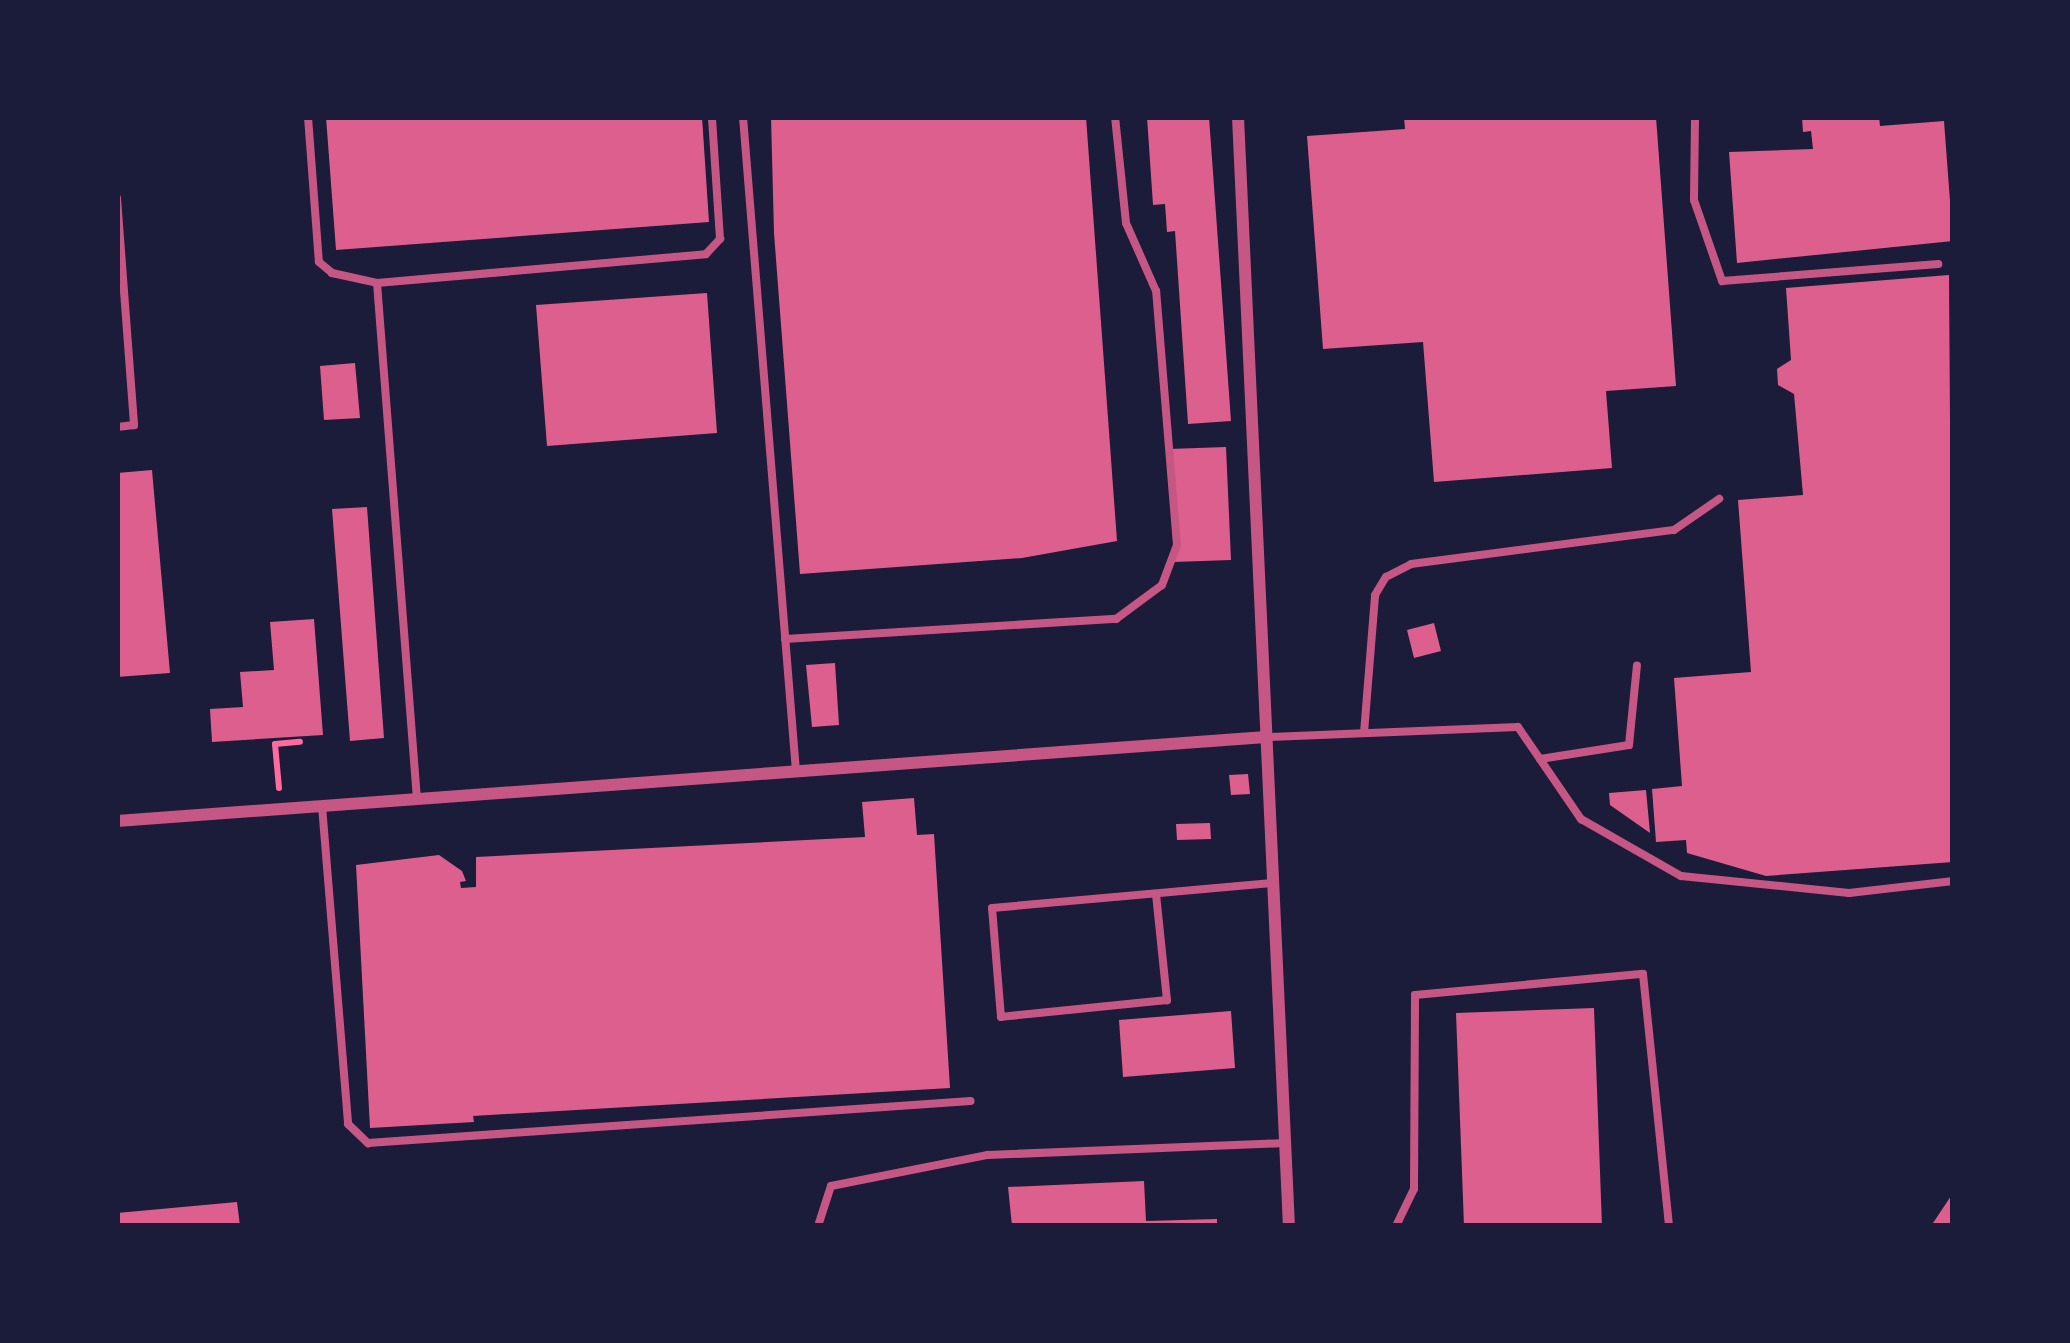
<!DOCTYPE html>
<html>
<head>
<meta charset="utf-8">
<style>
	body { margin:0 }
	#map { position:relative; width:2070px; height:1343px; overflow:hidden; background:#1b1b3a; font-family:"Space Grotesk",sans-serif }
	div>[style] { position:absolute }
	.building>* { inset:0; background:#dd5f8e }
	.path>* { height:6px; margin:-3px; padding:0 3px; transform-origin:3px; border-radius:3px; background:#ff6b9d }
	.service>* { height:8px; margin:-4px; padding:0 4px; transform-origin:4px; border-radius:4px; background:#c65784 }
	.minor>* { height:12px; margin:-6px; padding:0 6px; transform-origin:6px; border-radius:6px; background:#c65784 }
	span { translate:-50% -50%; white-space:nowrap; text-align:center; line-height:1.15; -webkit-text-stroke:9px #1b1b3a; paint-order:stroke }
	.frame { position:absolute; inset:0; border:120px solid #1b1b3a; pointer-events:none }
</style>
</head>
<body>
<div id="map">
	<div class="building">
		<i style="clip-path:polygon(326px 117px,702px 117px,709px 222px,336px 250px)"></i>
		<i style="clip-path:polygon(771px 117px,1086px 117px,1117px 541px,1022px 558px,800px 574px,774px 233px)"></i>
		<i style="clip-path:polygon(1147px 117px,1209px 117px,1231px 421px,1188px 424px,1175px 231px,1167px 232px,1165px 204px,1153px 205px)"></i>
		<i style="clip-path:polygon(1404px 117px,1656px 117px,1676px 386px,1606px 391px,1612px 468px,1434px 482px,1423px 342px,1323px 349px,1307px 136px,1405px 129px)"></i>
		<i style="clip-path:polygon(1802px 117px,1879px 117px,1880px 126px,1944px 121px,1953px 241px,1737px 263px,1729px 152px,1813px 149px,1811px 131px,1803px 132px)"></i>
		<i style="clip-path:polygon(1949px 275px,1953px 862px,1766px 876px,1687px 853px,1686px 840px,1656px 842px,1652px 789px,1682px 786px,1674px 678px,1751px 672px,1738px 500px,1803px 495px,1794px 394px,1778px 385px,1777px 369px,1791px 360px,1786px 288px)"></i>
		<i style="clip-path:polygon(707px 293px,717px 433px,547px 446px,536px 305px)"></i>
		<i style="clip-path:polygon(355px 363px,360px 418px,324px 420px,320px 366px)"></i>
		<i style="clip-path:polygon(1226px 447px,1231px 560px,1174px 562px,1169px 449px)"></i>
		<i style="clip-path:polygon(152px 470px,170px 673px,117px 677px,117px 473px)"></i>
		<i style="clip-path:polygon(367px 507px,384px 738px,350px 741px,332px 509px)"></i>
		<i style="clip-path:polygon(314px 619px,323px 735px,212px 742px,210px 709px,243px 707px,240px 672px,274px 670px,270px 622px)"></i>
		<i style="clip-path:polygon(1434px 623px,1441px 651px,1414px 658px,1407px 630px)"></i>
		<i style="clip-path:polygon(835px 663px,839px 725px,812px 727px,806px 665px)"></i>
		<i style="clip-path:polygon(1248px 774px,1250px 794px,1231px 795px,1229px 775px)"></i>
		<i style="clip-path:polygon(1646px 790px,1650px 833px,1610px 805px,1609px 793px)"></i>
		<i style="clip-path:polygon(914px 798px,917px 835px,934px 834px,950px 1088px,473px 1116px,474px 1122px,370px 1128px,356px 865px,439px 855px,462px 871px,466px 881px,460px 882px,461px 888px,476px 887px,476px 857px,865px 837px,862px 802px)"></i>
		<i style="clip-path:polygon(1210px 823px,1211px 839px,1177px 840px,1176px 824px)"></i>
		<i style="clip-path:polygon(1594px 1008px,1602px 1226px,1464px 1226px,1456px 1013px)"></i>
		<i style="clip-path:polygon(1231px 1011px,1235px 1068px,1123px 1077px,1119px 1020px)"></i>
		<i style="clip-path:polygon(1144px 1181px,1146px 1221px,1217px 1219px,1217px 1226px,1012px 1226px,1008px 1187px)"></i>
		<i style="clip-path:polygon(1953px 1193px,1953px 1226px,1931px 1226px)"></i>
		<i style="clip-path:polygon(237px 1202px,240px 1226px,117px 1226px,117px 1213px)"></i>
	</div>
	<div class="path">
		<i style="left:279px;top:788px;width:44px;rotate:-95.2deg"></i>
		<i style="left:275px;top:744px;width:25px;rotate:-5deg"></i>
	</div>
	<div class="service">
		<i style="left:308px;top:117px;width:145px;rotate:85.7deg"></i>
		<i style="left:319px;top:262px;width:17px;rotate:40deg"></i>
		<i style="left:332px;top:273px;width:46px;rotate:12.5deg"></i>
		<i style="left:377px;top:283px;width:330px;rotate:-5deg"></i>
		<i style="left:706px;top:254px;width:21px;rotate:-47deg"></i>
		<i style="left:720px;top:239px;width:122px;rotate:-93.8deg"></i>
		<i style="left:743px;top:117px;width:656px;rotate:85.37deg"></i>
		<i style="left:1695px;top:117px;width:83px;rotate:90.7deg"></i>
		<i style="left:1694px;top:200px;width:86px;rotate:70.9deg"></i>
		<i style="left:1722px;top:281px;width:217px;rotate:-4.5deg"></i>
		<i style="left:117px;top:198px;width:228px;rotate:85.7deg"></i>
		<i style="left:134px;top:425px;width:17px;rotate:173deg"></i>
		<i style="left:377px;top:283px;width:518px;rotate:85.57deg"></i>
		<i style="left:785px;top:639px;width:332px;rotate:-3.5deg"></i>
		<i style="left:1116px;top:619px;width:57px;rotate:-36.5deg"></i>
		<i style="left:1162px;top:585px;width:43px;rotate:-69.4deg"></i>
		<i style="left:1177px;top:545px;width:255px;rotate:-94.7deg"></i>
		<i style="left:1156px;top:291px;width:74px;rotate:-113.8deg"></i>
		<i style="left:1126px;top:223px;width:107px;rotate:-95.9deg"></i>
		<i style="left:1364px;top:733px;width:138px;rotate:-85.4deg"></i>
		<i style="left:1375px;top:595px;width:21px;rotate:-59deg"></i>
		<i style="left:1386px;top:577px;width:28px;rotate:-27deg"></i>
		<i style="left:1411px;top:564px;width:265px;rotate:-7.4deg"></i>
		<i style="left:1674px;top:530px;width:55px;rotate:-34.6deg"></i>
		<i style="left:1267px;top:737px;width:251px;rotate:-2.3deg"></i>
		<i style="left:1518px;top:727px;width:112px;rotate:55.6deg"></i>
		<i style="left:1581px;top:819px;width:115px;rotate:29.7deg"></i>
		<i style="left:1681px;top:876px;width:169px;rotate:5.8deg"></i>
		<i style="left:1849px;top:893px;width:105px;rotate:-6.6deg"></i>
		<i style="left:1540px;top:759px;width:90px;rotate:-8.9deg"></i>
		<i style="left:1629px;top:745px;width:80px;rotate:-84.3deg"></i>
		<i style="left:322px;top:806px;width:319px;rotate:85.3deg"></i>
		<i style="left:348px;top:1124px;width:28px;rotate:44deg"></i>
		<i style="left:368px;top:1143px;width:604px;rotate:-3.98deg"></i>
		<i style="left:1156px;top:894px;width:107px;rotate:84.1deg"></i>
		<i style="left:1167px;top:1000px;width:167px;rotate:174.2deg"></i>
		<i style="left:1001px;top:1017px;width:109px;rotate:-94.7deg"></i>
		<i style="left:992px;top:908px;width:282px;rotate:-5.1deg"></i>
		<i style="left:818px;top:1226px;width:42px;rotate:-72deg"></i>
		<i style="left:831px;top:1186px;width:160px;rotate:-11.2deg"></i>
		<i style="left:988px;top:1155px;width:297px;rotate:-2.3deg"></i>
		<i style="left:1396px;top:1226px;width:41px;rotate:-64.1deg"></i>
		<i style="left:1414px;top:1189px;width:194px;rotate:-89.7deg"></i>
		<i style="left:1415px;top:995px;width:229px;rotate:-5.3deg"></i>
		<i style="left:1643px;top:974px;width:253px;rotate:84.1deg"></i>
	</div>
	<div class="minor">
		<i style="left:1238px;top:117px;width:1110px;rotate:87.37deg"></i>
		<i style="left:117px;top:821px;width:1152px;rotate:-4.18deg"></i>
	</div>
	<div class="frame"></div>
</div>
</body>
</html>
